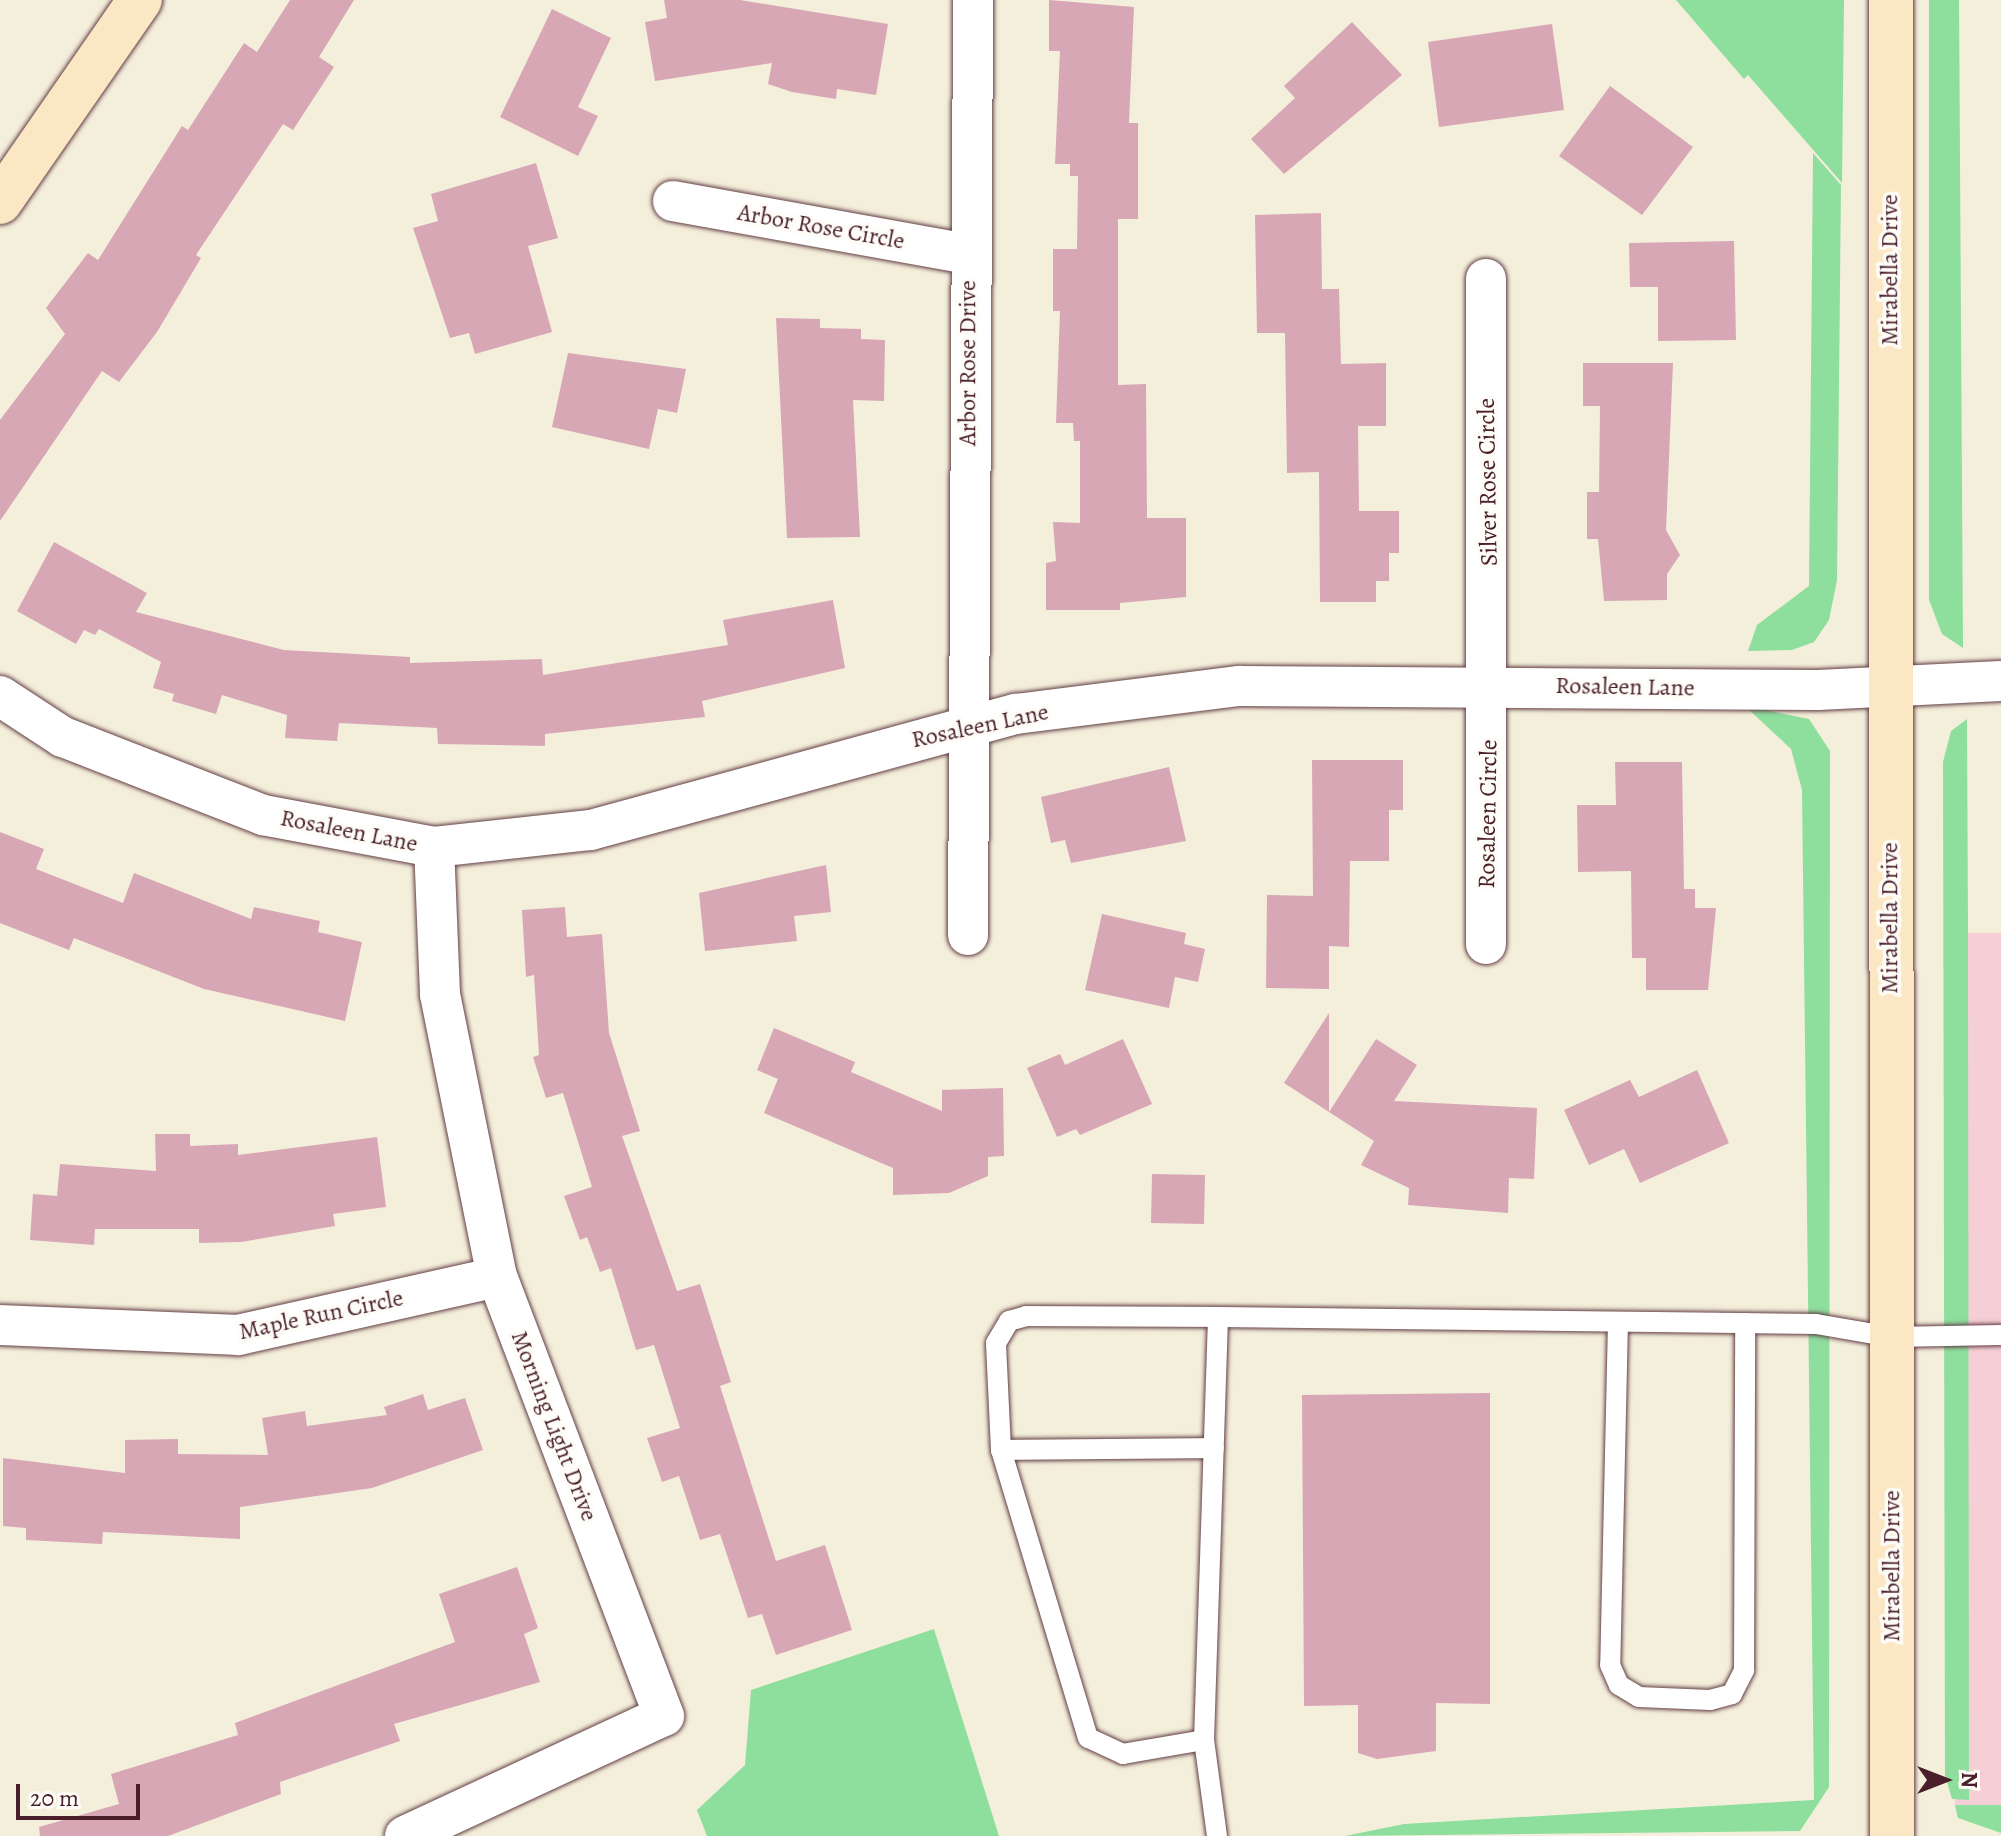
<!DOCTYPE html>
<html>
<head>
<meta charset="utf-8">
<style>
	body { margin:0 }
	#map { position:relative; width:2001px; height:1836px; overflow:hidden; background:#f4efdb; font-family:Alegreya,serif }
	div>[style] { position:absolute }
	.built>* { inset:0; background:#f6cfd6 }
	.green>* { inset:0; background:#8ede9e }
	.building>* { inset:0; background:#d8a7b6 }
	.roads { filter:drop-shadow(0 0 2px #643e45) drop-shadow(0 0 2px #643e45) }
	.lane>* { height:20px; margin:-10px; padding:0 10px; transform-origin:10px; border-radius:10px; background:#fff }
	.street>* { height:40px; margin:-20px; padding:0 20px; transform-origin:20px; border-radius:20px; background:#fff }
	.secondary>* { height:44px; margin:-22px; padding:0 22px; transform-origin:22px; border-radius:22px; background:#fbe7c3 }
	span { translate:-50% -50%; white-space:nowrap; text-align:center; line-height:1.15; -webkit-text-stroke:7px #fdfcf7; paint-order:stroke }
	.street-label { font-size:24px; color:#4a1f2b }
	.north { position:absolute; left:1905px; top:1740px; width:80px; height:80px; -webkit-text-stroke:6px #fdfcf7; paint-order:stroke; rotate:90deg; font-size:22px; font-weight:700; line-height:32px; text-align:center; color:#4a1f2b }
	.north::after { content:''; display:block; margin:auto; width:28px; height:36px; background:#4a1f2b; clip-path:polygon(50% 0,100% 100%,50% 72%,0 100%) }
	.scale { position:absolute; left:16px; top:1784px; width:124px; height:36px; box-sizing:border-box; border:4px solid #4a1f2b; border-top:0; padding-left:10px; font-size:24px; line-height:28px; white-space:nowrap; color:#4a1f2b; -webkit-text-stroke:6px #fdfcf7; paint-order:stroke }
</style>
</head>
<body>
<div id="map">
	<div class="built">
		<i style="clip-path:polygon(1968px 933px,2001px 933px,2001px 1805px,1955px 1805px)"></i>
	</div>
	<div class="green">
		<i style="clip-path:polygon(1676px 0,1844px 0,1842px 183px,1748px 75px,1744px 79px)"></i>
		<i style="clip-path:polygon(1929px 0,1959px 0,1963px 648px,1942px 634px,1929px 600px)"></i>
		<i style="clip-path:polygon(1813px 153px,1841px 185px,1837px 580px,1829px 620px,1814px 642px,1792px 650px,1748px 651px,1757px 625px,1809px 586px)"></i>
		<i style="clip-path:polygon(1745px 706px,1809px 719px,1830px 751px,1829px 1787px,1800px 1831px,1345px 1836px,1404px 1824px,1814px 1800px,1802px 790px,1791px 749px)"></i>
		<i style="clip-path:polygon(1967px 719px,1968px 933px,1969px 1800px,1952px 1799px,1945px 1775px,1943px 762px,1951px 731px)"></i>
		<i style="clip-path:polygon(934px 1629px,999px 1836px,707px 1836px,697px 1810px,745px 1765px,751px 1690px)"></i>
		<i style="clip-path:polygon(1955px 1805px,2001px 1805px,2001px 1833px,1958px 1818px)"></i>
	</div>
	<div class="building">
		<i style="clip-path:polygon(290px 0,354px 0,319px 57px,334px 67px,293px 130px,283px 124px,196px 255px,201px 258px,157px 332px,119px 382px,102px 371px,0 521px,0 420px,65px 334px,46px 308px,88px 253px,98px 260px,182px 126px,188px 130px,244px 43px,257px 52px)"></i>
		<i style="clip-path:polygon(664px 0,740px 0,888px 24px,876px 95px,837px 89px,836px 99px,792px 92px,768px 84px,772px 63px,655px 81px,645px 22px,667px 18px)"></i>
		<i style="clip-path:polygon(1049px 0,1134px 7px,1129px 123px,1138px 123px,1138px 219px,1118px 219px,1118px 385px,1146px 384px,1147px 518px,1186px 518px,1186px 597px,1120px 603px,1120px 610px,1046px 610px,1046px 563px,1056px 561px,1053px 522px,1080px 523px,1080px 441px,1074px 441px,1073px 423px,1056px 423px,1060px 311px,1053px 311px,1053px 249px,1077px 249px,1078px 176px,1070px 176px,1070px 164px,1055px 164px,1060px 51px,1049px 51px)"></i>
		<i style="clip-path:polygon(552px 9px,611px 38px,578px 107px,598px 116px,578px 156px,500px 117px)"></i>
		<i style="clip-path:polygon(1352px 22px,1402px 75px,1284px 174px,1251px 139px,1295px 98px,1284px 86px)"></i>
		<i style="clip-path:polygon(1552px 24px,1564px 110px,1439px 127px,1428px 42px)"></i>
		<i style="clip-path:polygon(1610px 86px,1693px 147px,1642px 215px,1559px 156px)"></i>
		<i style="clip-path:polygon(536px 163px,558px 238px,528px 246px,552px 332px,475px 354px,469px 333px,450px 338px,413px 228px,438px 221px,431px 194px)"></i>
		<i style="clip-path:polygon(1321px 213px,1322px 289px,1339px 289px,1341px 364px,1386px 363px,1386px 426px,1358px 426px,1359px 511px,1399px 511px,1399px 553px,1389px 553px,1389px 581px,1376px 581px,1376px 602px,1320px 602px,1319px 472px,1287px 473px,1285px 333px,1257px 333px,1255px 215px)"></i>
		<i style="clip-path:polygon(1734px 241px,1736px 340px,1658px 341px,1658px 287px,1630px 287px,1629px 243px)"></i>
		<i style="clip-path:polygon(776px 318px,820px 319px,820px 328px,861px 329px,861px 339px,885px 340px,884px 401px,853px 400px,860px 537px,787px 538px)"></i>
		<i style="clip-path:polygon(568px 353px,686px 369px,677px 413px,658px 409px,649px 449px,552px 427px)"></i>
		<i style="clip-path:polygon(1583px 363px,1673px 363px,1666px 530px,1680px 555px,1667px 574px,1667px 600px,1604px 601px,1598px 539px,1587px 539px,1587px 492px,1599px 492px,1600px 406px,1583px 406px)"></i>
		<i style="clip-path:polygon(54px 542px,147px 593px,136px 612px,284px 650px,410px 657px,410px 663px,542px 659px,543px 675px,728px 645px,723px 620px,833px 600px,845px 668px,702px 701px,705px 717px,545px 734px,545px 746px,438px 744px,437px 728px,339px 723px,337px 741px,285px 738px,287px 715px,222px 695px,216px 714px,172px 701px,174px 694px,153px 688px,161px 662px,99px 629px,95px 635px,84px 630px,76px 644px,17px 611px)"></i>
		<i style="clip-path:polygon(1312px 760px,1403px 760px,1403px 810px,1389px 810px,1389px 861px,1350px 861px,1349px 947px,1329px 946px,1329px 989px,1266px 988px,1267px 895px,1313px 896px)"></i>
		<i style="clip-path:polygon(1615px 762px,1682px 762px,1684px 889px,1695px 889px,1695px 908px,1716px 908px,1708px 990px,1646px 990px,1646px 958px,1632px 958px,1631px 871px,1578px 872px,1577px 805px,1616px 805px)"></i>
		<i style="clip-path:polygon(1169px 767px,1186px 841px,1071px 863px,1065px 840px,1051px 843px,1041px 797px)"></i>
		<i style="clip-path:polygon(0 832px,44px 849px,36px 869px,123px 903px,134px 873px,251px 919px,254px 907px,320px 921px,318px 932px,362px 942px,345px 1021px,204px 989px,74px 938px,69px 950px,0 923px)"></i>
		<i style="clip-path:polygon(826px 865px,831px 912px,794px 916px,797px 941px,705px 951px,699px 893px)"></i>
		<i style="clip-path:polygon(565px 907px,567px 937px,602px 934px,609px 1033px,640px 1131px,622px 1136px,677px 1291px,700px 1284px,731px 1382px,720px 1386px,776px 1561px,825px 1545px,852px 1630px,776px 1655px,762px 1614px,748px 1618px,720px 1534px,700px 1540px,679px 1476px,662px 1482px,647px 1438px,680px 1428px,654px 1345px,636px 1350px,611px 1268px,600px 1272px,587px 1237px,580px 1240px,564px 1196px,592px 1187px,563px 1093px,546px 1098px,533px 1057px,539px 1055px,534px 975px,526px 977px,522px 910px)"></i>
		<i style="clip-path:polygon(1102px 914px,1186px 933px,1184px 944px,1205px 949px,1198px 982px,1175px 977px,1169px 1008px,1085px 990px)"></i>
		<i style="clip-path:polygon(1329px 1013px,1329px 1112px,1284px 1083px)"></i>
		<i style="clip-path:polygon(774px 1028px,855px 1062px,851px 1072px,942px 1111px,942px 1090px,1003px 1088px,1004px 1156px,988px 1157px,988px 1176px,949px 1193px,893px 1195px,893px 1168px,764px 1113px,778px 1079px,757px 1070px)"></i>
		<i style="clip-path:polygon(1123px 1039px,1152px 1104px,1080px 1135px,1076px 1129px,1057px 1137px,1027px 1068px,1060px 1054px,1065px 1065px)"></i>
		<i style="clip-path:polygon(1376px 1039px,1417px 1065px,1394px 1101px,1537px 1108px,1534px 1179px,1509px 1178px,1508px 1213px,1408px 1205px,1409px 1188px,1361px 1165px,1374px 1141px,1329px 1112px)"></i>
		<i style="clip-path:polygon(1697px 1070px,1729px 1143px,1640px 1183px,1624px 1149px,1589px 1165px,1564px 1110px,1630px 1080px,1639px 1097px)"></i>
		<i style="clip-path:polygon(155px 1134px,190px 1134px,190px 1146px,238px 1144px,238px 1155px,377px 1137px,386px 1207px,333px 1214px,335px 1226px,241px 1242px,199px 1243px,199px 1229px,95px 1229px,94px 1245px,30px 1240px,33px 1194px,57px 1196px,60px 1164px,156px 1171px)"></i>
		<i style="clip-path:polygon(1152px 1174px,1205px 1175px,1204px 1224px,1151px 1223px)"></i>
		<i style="clip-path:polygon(1490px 1393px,1490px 1704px,1436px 1703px,1436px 1751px,1377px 1759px,1358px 1753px,1358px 1705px,1304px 1706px,1302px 1395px)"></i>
		<i style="clip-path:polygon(423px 1394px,428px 1410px,465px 1398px,483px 1450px,372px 1488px,240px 1507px,240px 1539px,103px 1532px,102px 1544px,26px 1540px,26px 1528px,3px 1526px,3px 1458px,125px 1473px,125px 1440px,178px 1439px,178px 1454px,268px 1455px,262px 1418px,305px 1411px,307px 1426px,387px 1415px,384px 1407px)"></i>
		<i style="clip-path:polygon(517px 1567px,538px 1628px,524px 1634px,540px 1682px,394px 1724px,400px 1741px,280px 1782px,281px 1794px,168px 1836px,40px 1836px,39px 1827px,119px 1804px,111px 1774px,238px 1735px,235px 1723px,455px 1642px,439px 1594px)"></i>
	</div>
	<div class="roads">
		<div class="lane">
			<i style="left:1618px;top:1322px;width:343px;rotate:91.3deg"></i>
			<i style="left:1610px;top:1665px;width:22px;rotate:66deg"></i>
			<i style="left:1619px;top:1685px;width:23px;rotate:31deg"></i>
			<i style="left:1639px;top:1697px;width:71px;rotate:2.4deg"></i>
			<i style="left:1710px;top:1700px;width:23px;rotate:-15deg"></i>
			<i style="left:1732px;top:1694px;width:27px;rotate:-63deg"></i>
			<i style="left:1744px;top:1670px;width:347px;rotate:-89.8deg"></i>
			<i style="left:1001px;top:1450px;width:213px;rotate:-0.5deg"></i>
			<i style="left:1204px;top:1740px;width:82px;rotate:170.2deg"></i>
			<i style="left:1123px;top:1754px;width:38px;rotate:-155deg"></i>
			<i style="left:1088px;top:1738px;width:301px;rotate:-106.8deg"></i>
			<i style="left:1001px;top:1450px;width:107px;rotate:-92.7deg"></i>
			<i style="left:996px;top:1343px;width:26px;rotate:-59deg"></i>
			<i style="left:1009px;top:1321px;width:18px;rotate:-16deg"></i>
			<i style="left:1026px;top:1316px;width:192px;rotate:0.3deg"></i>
			<i style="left:1217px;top:1836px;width:97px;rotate:-97.7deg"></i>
			<i style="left:1204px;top:1740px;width:423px;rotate:-88.1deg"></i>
			<i style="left:1218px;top:1317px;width:598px;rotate:0.67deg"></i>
			<i style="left:1816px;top:1324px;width:76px;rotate:9.8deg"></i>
			<i style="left:1891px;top:1337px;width:110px;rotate:-1deg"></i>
		</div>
		<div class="street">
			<i style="left:673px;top:201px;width:300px;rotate:10.2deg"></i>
			<i style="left:1486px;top:279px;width:665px;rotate:90deg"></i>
			<i style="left:0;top:696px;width:75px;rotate:33.1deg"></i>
			<i style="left:63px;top:737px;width:215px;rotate:21.3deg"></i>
			<i style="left:263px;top:815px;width:174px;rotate:10.6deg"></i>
			<i style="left:434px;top:847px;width:158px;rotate:-6.2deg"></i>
			<i style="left:591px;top:830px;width:441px;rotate:-15.3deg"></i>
			<i style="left:1016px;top:714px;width:225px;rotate:-7.2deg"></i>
			<i style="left:1239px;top:686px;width:579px;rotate:0.4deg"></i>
			<i style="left:1818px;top:690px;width:183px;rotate:-2.8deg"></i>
			<i style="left:968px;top:935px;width:935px;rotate:-89.69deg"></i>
			<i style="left:0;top:1325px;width:238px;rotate:2.4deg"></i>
			<i style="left:238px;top:1335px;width:265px;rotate:-12.6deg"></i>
			<i style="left:405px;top:1836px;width:285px;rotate:-24.9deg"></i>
			<i style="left:664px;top:1716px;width:470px;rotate:-110.8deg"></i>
			<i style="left:497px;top:1277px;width:289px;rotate:-101.4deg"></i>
			<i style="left:440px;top:994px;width:147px;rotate:-92.3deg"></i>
		</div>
		<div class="secondary">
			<i style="left:1891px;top:0;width:1836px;rotate:89.97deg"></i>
			<i style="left:0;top:202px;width:246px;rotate:-55.3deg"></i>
		</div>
	</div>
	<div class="street-label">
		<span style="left:821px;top:227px;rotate:10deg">Arbor Rose Circle</span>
		<span style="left:1890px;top:270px;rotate:-90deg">Mirabella Drive</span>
		<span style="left:968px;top:363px;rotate:-90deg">Arbor Rose Drive</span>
		<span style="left:1488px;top:482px;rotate:-91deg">Silver Rose Circle</span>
		<span style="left:1625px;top:687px;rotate:1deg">Rosaleen Lane</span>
		<span style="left:980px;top:726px;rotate:-12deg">Rosaleen Lane</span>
		<span style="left:1488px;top:814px;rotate:-89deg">Rosaleen Circle</span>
		<span style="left:349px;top:831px;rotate:11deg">Rosaleen Lane</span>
		<span style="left:1890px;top:918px;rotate:-90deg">Mirabella Drive</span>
		<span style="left:321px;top:1315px;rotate:-12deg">Maple Run Circle</span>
		<span style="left:554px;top:1426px;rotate:69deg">Morning Light Drive</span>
		<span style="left:1892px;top:1566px;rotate:-90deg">Mirabella Drive</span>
	</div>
	<div class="north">N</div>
	<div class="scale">20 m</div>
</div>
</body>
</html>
